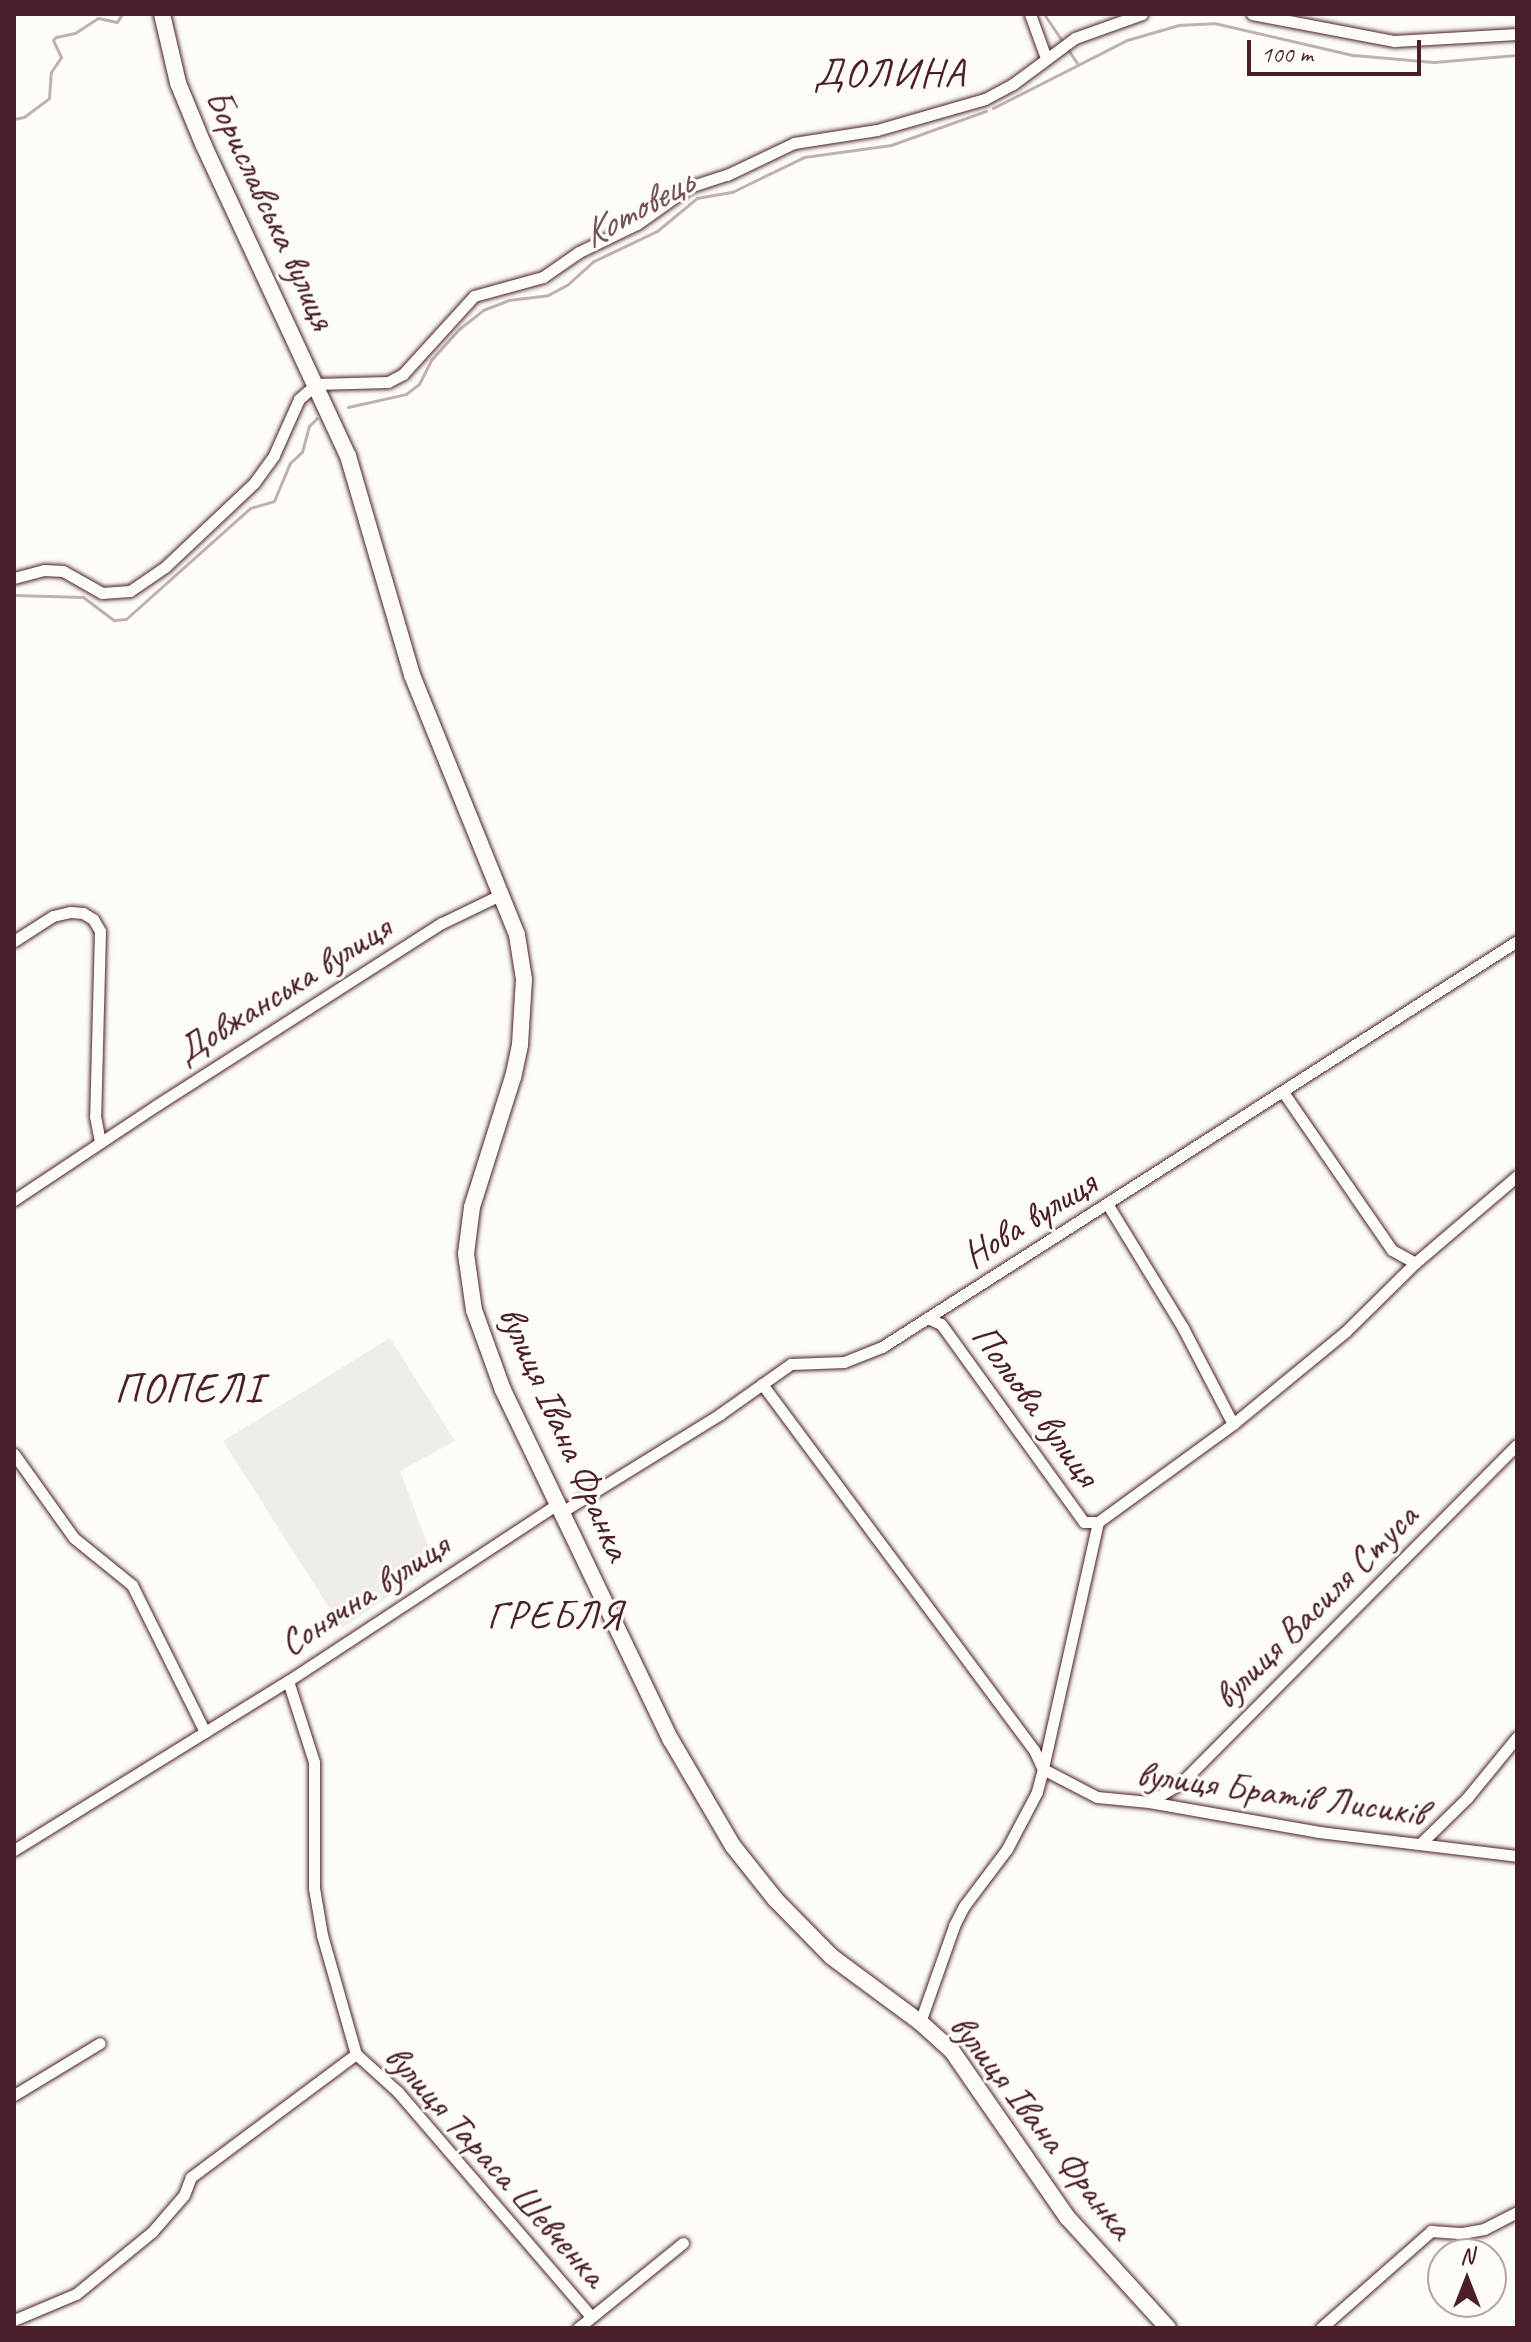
<!DOCTYPE html>
<html>
<head>
<meta charset="utf-8">
<style>
	body { margin:0 }
	#map { position:relative; width:1531px; height:2342px; overflow:hidden; background:#fdfcf7; font-family:Caveat,sans-serif }
	div>[style] { position:absolute }
	.built>* { inset:0; background:#f0ece8 }
	.stream>* { height:3px; margin:-1.5px; padding:0 1.5px; transform-origin:1.5px; border-radius:1.5px; background:#c0b1b1 }
	.roads { filter:drop-shadow(0 0 2px #4a1f2b) drop-shadow(0 0 2px #4a1f2b) }
	.minor>* { height:11px; margin:-5.5px; padding:0 5.5px; transform-origin:5.5px; border-radius:5.5px; background:#fdfcf7 }
	.secondary>* { height:16px; margin:-8px; padding:0 8px; transform-origin:8px; border-radius:8px; background:#fdfcf7 }
	span { translate:-50% -50%; white-space:nowrap; text-align:center; line-height:1.15; -webkit-text-stroke:6px #fdfcf7; paint-order:stroke }
	.street-label { font-size:38px; color:#4a1f2b }
	.neighbourhood-label { font-size:40px; color:#4a1f2b; letter-spacing:2px }
	.water-label { font-size:40px; color:#73525a; font-style:italic }
	.quarter-label { font-size:42px; color:#4a1f2b; letter-spacing:2px }
	.frame { position:absolute; inset:0; border:16px solid #4a1f2b; pointer-events:none }
	.north { position:absolute; left:1427px; top:2238px; width:80px; height:80px; box-sizing:border-box; background:#fdfcf7; border:2px solid #b5a4a5; border-radius:50%; rotate:0deg; font-size:22px; font-weight:700; line-height:32px; text-align:center; color:#4a1f2b }
	.north::after { content:''; display:block; margin:auto; width:28px; height:36px; background:#4a1f2b; clip-path:polygon(50% 0,100% 100%,50% 72%,0 100%) }
	.scale { position:absolute; left:1247px; top:40px; width:174px; height:36px; box-sizing:border-box; border:4px solid #4a1f2b; border-top:0; padding-left:10px; font-size:24px; line-height:28px; white-space:nowrap; color:#4a1f2b; -webkit-text-stroke:6px #fdfcf7; paint-order:stroke }
</style>
</head>
<body>
<div id="map">
	<div class="built">
		<i style="clip-path:polygon(390px 1338px,455px 1441px,400px 1471px,435px 1565px,342px 1628px,223px 1441px)"></i>
	</div>
	<div class="stream">
		<i style="left:1044px;top:14px;width:59px;rotate:56deg"></i>
		<i style="left:993px;top:108px;width:150px;rotate:-26.9deg"></i>
		<i style="left:1127px;top:40px;width:54px;rotate:-16.1deg"></i>
		<i style="left:1179px;top:25px;width:35px;rotate:-3deg"></i>
		<i style="left:1214px;top:23px;width:143px;rotate:13deg"></i>
		<i style="left:1353px;top:55px;width:81px;rotate:4.9deg"></i>
		<i style="left:1434px;top:62px;width:83px;rotate:-4.8deg"></i>
		<i style="left:14px;top:119px;width:10px;rotate:-11deg"></i>
		<i style="left:24px;top:117px;width:31px;rotate:-37deg"></i>
		<i style="left:49px;top:98px;width:26px;rotate:-86deg"></i>
		<i style="left:51px;top:72px;width:18px;rotate:-56deg"></i>
		<i style="left:61px;top:57px;width:19px;rotate:-115deg"></i>
		<i style="left:53px;top:40px;width:4px;rotate:-45deg"></i>
		<i style="left:56px;top:37px;width:19px;rotate:-12deg"></i>
		<i style="left:75px;top:33px;width:27px;rotate:-33deg"></i>
		<i style="left:98px;top:18px;width:19px;rotate:12deg"></i>
		<i style="left:117px;top:22px;width:9px;rotate:-58deg"></i>
		<i style="left:348px;top:407px;width:59px;rotate:-12.6deg"></i>
		<i style="left:406px;top:394px;width:16px;rotate:-38deg"></i>
		<i style="left:419px;top:384px;width:28px;rotate:-63deg"></i>
		<i style="left:432px;top:359px;width:40px;rotate:-48deg"></i>
		<i style="left:459px;top:329px;width:31px;rotate:-38deg"></i>
		<i style="left:483px;top:310px;width:28px;rotate:-21deg"></i>
		<i style="left:509px;top:300px;width:39px;rotate:-7deg"></i>
		<i style="left:548px;top:295px;width:21px;rotate:-28deg"></i>
		<i style="left:567px;top:285px;width:36px;rotate:-42deg"></i>
		<i style="left:594px;top:261px;width:70px;rotate:-25.5deg"></i>
		<i style="left:657px;top:231px;width:52px;rotate:-39.5deg"></i>
		<i style="left:697px;top:198px;width:36px;rotate:-10deg"></i>
		<i style="left:732px;top:192px;width:80px;rotate:-25.9deg"></i>
		<i style="left:804px;top:157px;width:88px;rotate:-7.9deg"></i>
		<i style="left:891px;top:145px;width:101px;rotate:-19.7deg"></i>
		<i style="left:14px;top:595px;width:69px;rotate:1.7deg"></i>
		<i style="left:83px;top:597px;width:39px;rotate:37deg"></i>
		<i style="left:114px;top:620px;width:12px;rotate:-5deg"></i>
		<i style="left:126px;top:619px;width:166px;rotate:-41.8deg"></i>
		<i style="left:250px;top:508px;width:25px;rotate:-16deg"></i>
		<i style="left:274px;top:501px;width:41px;rotate:-67.2deg"></i>
		<i style="left:290px;top:463px;width:16px;rotate:-43deg"></i>
		<i style="left:302px;top:452px;width:27px;rotate:-75deg"></i>
		<i style="left:309px;top:426px;width:11px;rotate:-45deg"></i>
	</div>
	<div class="roads">
		<div class="minor">
			<i style="left:1030px;top:14px;width:47px;rotate:70deg"></i>
			<i style="left:1252px;top:14px;width:145px;rotate:10.8deg"></i>
			<i style="left:1394px;top:41px;width:123px;rotate:-3.3deg"></i>
			<i style="left:14px;top:578px;width:31px;rotate:-15deg"></i>
			<i style="left:44px;top:570px;width:19px;rotate:3deg"></i>
			<i style="left:63px;top:571px;width:45px;rotate:29.4deg"></i>
			<i style="left:102px;top:593px;width:28px;rotate:-4deg"></i>
			<i style="left:130px;top:591px;width:42px;rotate:-34.4deg"></i>
			<i style="left:165px;top:567px;width:122px;rotate:-43.3deg"></i>
			<i style="left:254px;top:483px;width:34px;rotate:-54deg"></i>
			<i style="left:274px;top:455px;width:61px;rotate:-65.9deg"></i>
			<i style="left:299px;top:399px;width:23px;rotate:-41deg"></i>
			<i style="left:316px;top:384px;width:72px;rotate:-1.6deg"></i>
			<i style="left:388px;top:382px;width:17px;rotate:-28deg"></i>
			<i style="left:403px;top:374px;width:105px;rotate:-47.7deg"></i>
			<i style="left:474px;top:296px;width:72px;rotate:-15.4deg"></i>
			<i style="left:543px;top:277px;width:44px;rotate:-34.8deg"></i>
			<i style="left:579px;top:252px;width:64px;rotate:-25.8deg"></i>
			<i style="left:637px;top:224px;width:64px;rotate:-35.4deg"></i>
			<i style="left:689px;top:187px;width:40px;rotate:-18deg"></i>
			<i style="left:727px;top:175px;width:74px;rotate:-25.5deg"></i>
			<i style="left:794px;top:143px;width:84px;rotate:-8.9deg"></i>
			<i style="left:877px;top:130px;width:112px;rotate:-16deg"></i>
			<i style="left:985px;top:99px;width:32px;rotate:-28deg"></i>
			<i style="left:1013px;top:84px;width:77px;rotate:-36.6deg"></i>
			<i style="left:1075px;top:38px;width:71px;rotate:-19.7deg"></i>
			<i style="left:14px;top:941px;width:46px;rotate:-32.7deg"></i>
			<i style="left:53px;top:916px;width:18px;rotate:-13deg"></i>
			<i style="left:71px;top:912px;width:12px;rotate:5deg"></i>
			<i style="left:83px;top:913px;width:12px;rotate:31deg"></i>
			<i style="left:93px;top:919px;width:14px;rotate:60deg"></i>
			<i style="left:100px;top:931px;width:185px;rotate:91.5deg"></i>
			<i style="left:95px;top:1116px;width:25px;rotate:79deg"></i>
			<i style="left:1283px;top:1092px;width:192px;rotate:55.4deg"></i>
			<i style="left:1392px;top:1250px;width:26px;rotate:29deg"></i>
			<i style="left:1517px;top:1176px;width:134px;rotate:139.5deg"></i>
			<i style="left:1415px;top:1263px;width:98px;rotate:135.4deg"></i>
			<i style="left:1345px;top:1332px;width:145px;rotate:140.6deg"></i>
			<i style="left:1233px;top:1424px;width:167px;rotate:144deg"></i>
			<i style="left:1098px;top:1522px;width:253px;rotate:102.6deg"></i>
			<i style="left:1043px;top:1769px;width:61px;rotate:27.4deg"></i>
			<i style="left:1097px;top:1797px;width:52px;rotate:5.5deg"></i>
			<i style="left:1149px;top:1802px;width:173px;rotate:10deg"></i>
			<i style="left:1319px;top:1832px;width:199px;rotate:6.9deg"></i>
			<i style="left:14px;top:1200px;width:172px;rotate:-33.6deg"></i>
			<i style="left:157px;top:1105px;width:338px;rotate:-32.6deg"></i>
			<i style="left:442px;top:923px;width:67px;rotate:-25.8deg"></i>
			<i style="left:1108px;top:1205px;width:144px;rotate:58.6deg"></i>
			<i style="left:1183px;top:1328px;width:108px;rotate:62.5deg"></i>
			<i style="left:928px;top:1318px;width:14px;rotate:25deg"></i>
			<i style="left:941px;top:1324px;width:244px;rotate:54.2deg"></i>
			<i style="left:1084px;top:1522px;width:14px"></i>
			<i style="left:762px;top:1384px;width:456px;rotate:53.4deg"></i>
			<i style="left:1034px;top:1750px;width:21px;rotate:65deg"></i>
			<i style="left:1043px;top:1769px;width:24px;rotate:105deg"></i>
			<i style="left:1037px;top:1792px;width:64px;rotate:117.8deg"></i>
			<i style="left:1007px;top:1849px;width:71px;rotate:127deg"></i>
			<i style="left:964px;top:1906px;width:22px;rotate:117deg"></i>
			<i style="left:954px;top:1926px;width:102px;rotate:109.5deg"></i>
			<i style="left:14px;top:1454px;width:103px;rotate:54.5deg"></i>
			<i style="left:74px;top:1538px;width:75px;rotate:39deg"></i>
			<i style="left:132px;top:1585px;width:164px;rotate:63.6deg"></i>
			<i style="left:560px;top:1513px;width:188px;rotate:-31.7deg"></i>
			<i style="left:720px;top:1414px;width:87px;rotate:-35.2deg"></i>
			<i style="left:791px;top:1364px;width:53px;rotate:-2.2deg"></i>
			<i style="left:844px;top:1362px;width:41px;rotate:-21.5deg"></i>
			<i style="left:882px;top:1347px;width:754px;rotate:-32.59deg"></i>
			<i style="left:288px;top:1681px;width:85px;rotate:72.2deg"></i>
			<i style="left:314px;top:1762px;width:126px;rotate:90deg"></i>
			<i style="left:314px;top:1888px;width:48px;rotate:80.3deg"></i>
			<i style="left:322px;top:1935px;width:124px;rotate:74.1deg"></i>
			<i style="left:356px;top:2054px;width:57px;rotate:42.1deg"></i>
			<i style="left:398px;top:2092px;width:296px;rotate:49.3deg"></i>
			<i style="left:1149px;top:1802px;width:39px;rotate:-31deg"></i>
			<i style="left:1182px;top:1782px;width:475px;rotate:-45.2deg"></i>
			<i style="left:1420px;top:1844px;width:66px;rotate:-44.4deg"></i>
			<i style="left:1467px;top:1798px;width:79px;rotate:-50.7deg"></i>
			<i style="left:14px;top:1850px;width:322px;rotate:-31.7deg"></i>
			<i style="left:288px;top:1681px;width:321px;rotate:-33.3deg"></i>
			<i style="left:14px;top:2095px;width:100px;rotate:-31.2deg"></i>
			<i style="left:14px;top:2320px;width:67px;rotate:-22.8deg"></i>
			<i style="left:76px;top:2294px;width:98px;rotate:-39.2deg"></i>
			<i style="left:152px;top:2232px;width:49px;rotate:-49.1deg"></i>
			<i style="left:184px;top:2195px;width:19px;rotate:-69deg"></i>
			<i style="left:191px;top:2177px;width:206px;rotate:-36.7deg"></i>
			<i style="left:578px;top:2328px;width:135px;rotate:-39deg"></i>
			<i style="left:1321px;top:2328px;width:147px;rotate:-41.4deg"></i>
			<i style="left:1431px;top:2231px;width:31px;rotate:4deg"></i>
			<i style="left:1462px;top:2233px;width:22px;rotate:-10deg"></i>
			<i style="left:1484px;top:2229px;width:37px;rotate:-27deg"></i>
		</div>
		<div class="secondary">
			<i style="left:162px;top:14px;width:71px;rotate:76.9deg"></i>
			<i style="left:178px;top:83px;width:68px;rotate:67.6deg"></i>
			<i style="left:204px;top:146px;width:342px;rotate:65.1deg"></i>
			<i style="left:348px;top:456px;width:228px;rotate:73.7deg"></i>
			<i style="left:412px;top:675px;width:280px;rotate:68deg"></i>
			<i style="left:517px;top:935px;width:45px;rotate:81deg"></i>
			<i style="left:524px;top:979px;width:66px;rotate:93.5deg"></i>
			<i style="left:520px;top:1045px;width:33px;rotate:102deg"></i>
			<i style="left:513px;top:1077px;width:136px;rotate:107.5deg"></i>
			<i style="left:472px;top:1207px;width:47px;rotate:97.3deg"></i>
			<i style="left:466px;top:1254px;width:57px;rotate:81.9deg"></i>
			<i style="left:474px;top:1310px;width:85px;rotate:70.1deg"></i>
			<i style="left:503px;top:1390px;width:388px;rotate:64.4deg"></i>
			<i style="left:671px;top:1740px;width:123px;rotate:59.7deg"></i>
			<i style="left:733px;top:1846px;width:68px;rotate:51.6deg"></i>
			<i style="left:775px;top:1899px;width:81px;rotate:45.5deg"></i>
			<i style="left:832px;top:1957px;width:109px;rotate:36.5deg"></i>
			<i style="left:920px;top:2022px;width:43px;rotate:42.2deg"></i>
			<i style="left:952px;top:2051px;width:202px;rotate:55.3deg"></i>
			<i style="left:1067px;top:2217px;width:150px;rotate:47.7deg"></i>
		</div>
	</div>
	<div class="street-label">
		<span style="left:271px;top:209px;rotate:65deg">Бориславська вулиця</span>
		<span style="left:283px;top:989px;rotate:-32deg">Довжанська вулиця</span>
		<span style="left:1029px;top:1219px;rotate:-32deg">Нова вулиця</span>
		<span style="left:1036px;top:1405px;rotate:54deg">Польова вулиця</span>
		<span style="left:565px;top:1433px;rotate:66deg">вулиця Івана Франка</span>
		<span style="left:364px;top:1594px;rotate:-33deg">Сонячна вулиця</span>
		<span style="left:1315px;top:1606px;rotate:-45deg">вулиця Василя Стуса</span>
		<span style="left:1281px;top:1793px;rotate:8deg">вулиця Братів Лисиків</span>
		<span style="left:1042px;top:2126px;rotate:52deg">вулиця Івана Франка</span>
		<span style="left:496px;top:2165px;rotate:48deg">вулиця Тараса Шевченка</span>
	</div>
	<div class="neighbourhood-label">
		<span style="left:890px;top:73px">ДОЛИНА</span>
		<span style="left:555px;top:1615px">ГРЕБЛЯ</span>
	</div>
	<div class="water-label">
		<span style="left:637px;top:208px;rotate:-29deg">Котовець</span>
	</div>
	<div class="quarter-label">
		<span style="left:189px;top:1389px">ПОПЕЛІ</span>
	</div>
	<div class="frame"></div>
	<div class="north">N</div>
	<div class="scale">100 m</div>
</div>
</body>
</html>
